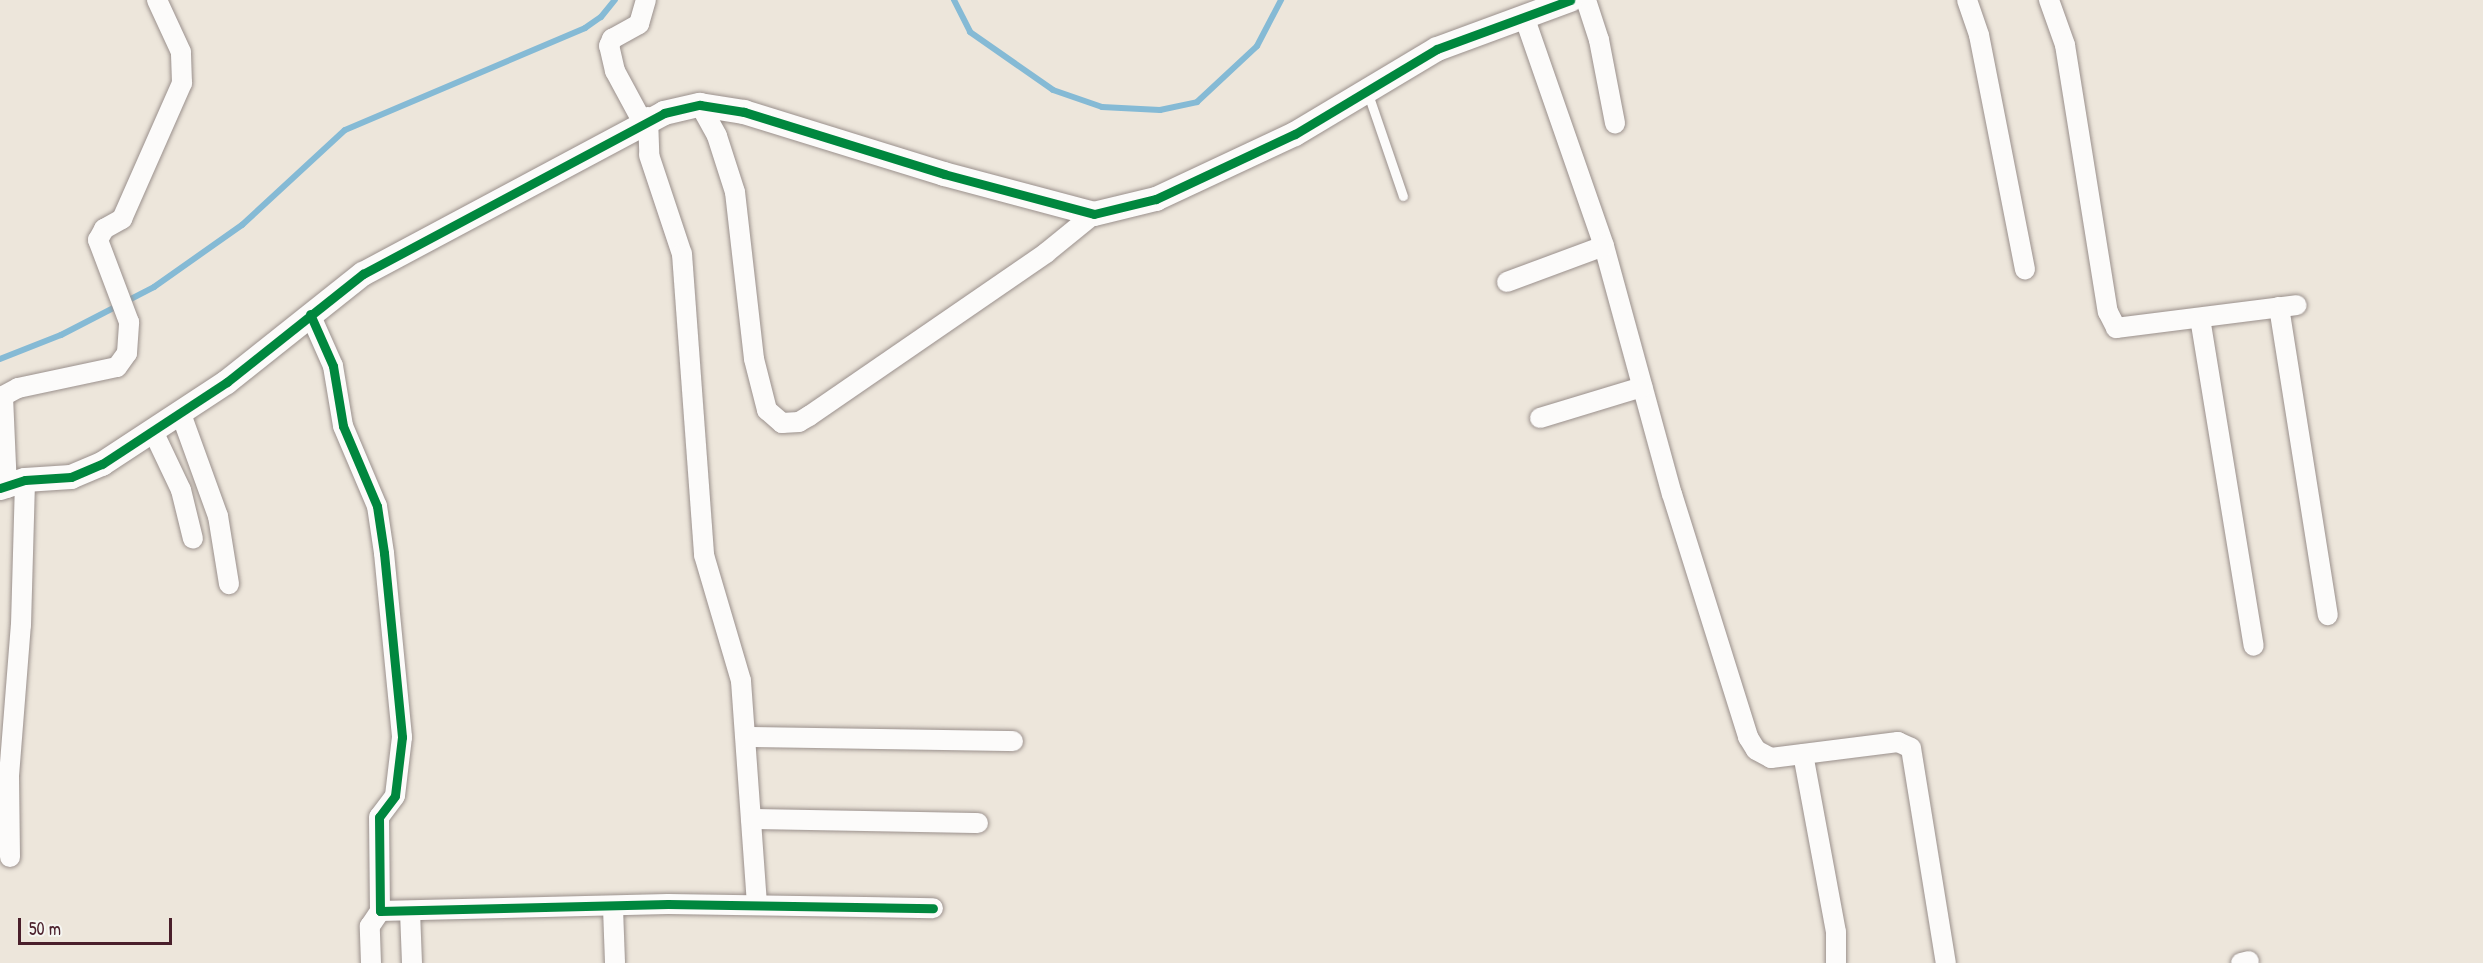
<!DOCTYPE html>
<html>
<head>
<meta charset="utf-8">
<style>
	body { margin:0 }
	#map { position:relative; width:2483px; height:963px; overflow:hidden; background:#ede6db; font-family:"Patrick Hand",sans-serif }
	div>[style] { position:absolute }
	.stream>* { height:6px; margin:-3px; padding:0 3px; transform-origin:3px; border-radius:3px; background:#85bad5 }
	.roads { filter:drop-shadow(0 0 2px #9a908c) drop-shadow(0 0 2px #9a908c) }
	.service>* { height:9px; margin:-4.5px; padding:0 4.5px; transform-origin:4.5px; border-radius:4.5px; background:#fcfbfa }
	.minor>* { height:20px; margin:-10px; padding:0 10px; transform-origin:10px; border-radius:10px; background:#fcfbfa }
	.tertiary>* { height:24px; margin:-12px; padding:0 12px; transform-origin:12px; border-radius:12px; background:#fcfbfa }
	.cycleway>* { height:9px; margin:-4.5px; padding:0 4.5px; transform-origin:4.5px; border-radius:4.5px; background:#00873e }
	span { translate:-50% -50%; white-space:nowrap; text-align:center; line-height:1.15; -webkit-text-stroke:5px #f6f6f2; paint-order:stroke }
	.scale { position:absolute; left:18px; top:918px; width:154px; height:27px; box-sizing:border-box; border:3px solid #4a1f2b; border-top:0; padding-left:8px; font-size:18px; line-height:21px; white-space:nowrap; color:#4a1f2b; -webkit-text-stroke:4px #f6f6f2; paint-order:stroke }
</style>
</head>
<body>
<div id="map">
	<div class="stream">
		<i style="left:954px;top:0;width:36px;rotate:63deg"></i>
		<i style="left:970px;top:32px;width:101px;rotate:34.9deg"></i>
		<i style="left:1053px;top:90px;width:52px;rotate:19.1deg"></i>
		<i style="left:1102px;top:107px;width:58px;rotate:3deg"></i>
		<i style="left:1160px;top:110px;width:38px;rotate:-12deg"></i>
		<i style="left:1197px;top:102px;width:82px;rotate:-43deg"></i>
		<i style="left:1257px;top:46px;width:52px;rotate:-62.4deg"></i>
		<i style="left:0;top:359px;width:66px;rotate:-21.5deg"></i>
		<i style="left:61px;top:335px;width:105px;rotate:-27.3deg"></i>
		<i style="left:154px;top:287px;width:108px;rotate:-35.2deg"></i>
		<i style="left:242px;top:225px;width:140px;rotate:-42.7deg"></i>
		<i style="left:345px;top:130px;width:261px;rotate:-23deg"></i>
		<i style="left:585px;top:28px;width:19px;rotate:-35deg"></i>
		<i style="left:601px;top:17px;width:22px;rotate:-51deg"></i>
	</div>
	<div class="roads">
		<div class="service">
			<i style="left:1367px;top:91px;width:111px;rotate:71.1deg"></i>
		</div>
		<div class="minor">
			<i style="left:1586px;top:0;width:42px;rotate:72deg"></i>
			<i style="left:1599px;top:40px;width:85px;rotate:79.1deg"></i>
			<i style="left:1967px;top:0;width:37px;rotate:71deg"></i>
			<i style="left:1979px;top:35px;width:239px;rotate:78.9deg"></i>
			<i style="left:2049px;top:0;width:48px;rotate:70.4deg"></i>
			<i style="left:2065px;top:45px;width:270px;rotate:80.9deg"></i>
			<i style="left:2108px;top:312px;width:18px;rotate:63deg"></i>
			<i style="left:2116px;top:328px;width:182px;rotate:-7.2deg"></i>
			<i style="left:1525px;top:19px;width:240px;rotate:70.8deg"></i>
			<i style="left:1604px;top:246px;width:257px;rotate:74.7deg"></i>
			<i style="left:1672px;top:494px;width:255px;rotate:72.6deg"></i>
			<i style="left:1748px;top:737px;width:15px;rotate:58deg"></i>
			<i style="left:1756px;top:750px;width:17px;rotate:28deg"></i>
			<i style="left:1771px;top:758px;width:128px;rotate:-7.2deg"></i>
			<i style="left:1898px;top:742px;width:14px;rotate:25deg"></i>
			<i style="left:1911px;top:748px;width:218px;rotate:80.8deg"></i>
			<i style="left:700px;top:105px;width:35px;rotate:61deg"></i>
			<i style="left:717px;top:136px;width:59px;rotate:72.2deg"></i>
			<i style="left:735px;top:192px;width:168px;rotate:83.5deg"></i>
			<i style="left:754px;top:359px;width:53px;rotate:75.7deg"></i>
			<i style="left:767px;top:410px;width:20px;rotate:41deg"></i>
			<i style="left:782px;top:423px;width:17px;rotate:-3deg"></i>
			<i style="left:799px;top:422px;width:12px;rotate:-31deg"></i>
			<i style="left:809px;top:416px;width:288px;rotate:-34.5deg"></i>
			<i style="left:1046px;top:253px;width:62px;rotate:-39.1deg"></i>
			<i style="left:648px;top:117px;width:38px;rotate:88deg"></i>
			<i style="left:649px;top:155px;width:104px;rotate:71.6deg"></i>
			<i style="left:682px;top:254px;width:302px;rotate:85.8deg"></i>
			<i style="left:704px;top:555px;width:131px;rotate:73.6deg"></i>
			<i style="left:741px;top:681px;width:223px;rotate:85.9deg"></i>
			<i style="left:642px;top:121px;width:57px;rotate:-118.4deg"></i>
			<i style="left:615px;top:71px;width:26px;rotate:-103deg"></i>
			<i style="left:609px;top:46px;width:8px;rotate:-67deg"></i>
			<i style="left:612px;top:39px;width:31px;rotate:-29deg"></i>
			<i style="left:639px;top:24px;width:25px;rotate:-74deg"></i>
			<i style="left:1507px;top:282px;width:103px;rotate:-20.4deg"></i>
			<i style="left:2279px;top:307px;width:312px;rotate:81deg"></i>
			<i style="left:310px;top:314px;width:57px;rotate:66.1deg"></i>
			<i style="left:333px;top:366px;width:61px;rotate:80.5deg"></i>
			<i style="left:343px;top:426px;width:87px;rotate:67deg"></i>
			<i style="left:377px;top:506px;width:48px;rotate:81.5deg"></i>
			<i style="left:384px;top:553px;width:185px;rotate:84.4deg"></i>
			<i style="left:402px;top:737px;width:59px;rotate:96.8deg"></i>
			<i style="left:395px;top:796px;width:26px;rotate:127deg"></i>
			<i style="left:379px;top:817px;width:94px;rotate:89.4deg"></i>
			<i style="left:380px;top:911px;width:288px;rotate:-1.4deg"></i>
			<i style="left:668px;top:904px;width:265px;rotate:0.9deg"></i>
			<i style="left:2200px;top:318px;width:332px;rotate:80.7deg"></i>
			<i style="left:181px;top:414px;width:109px;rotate:70.1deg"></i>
			<i style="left:218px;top:516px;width:69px;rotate:80.8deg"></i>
			<i style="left:1540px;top:418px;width:107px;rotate:-16.9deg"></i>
			<i style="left:153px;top:431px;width:65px;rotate:64.6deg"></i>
			<i style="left:181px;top:490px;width:50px;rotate:76.2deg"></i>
			<i style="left:7px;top:488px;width:92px;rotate:-92.5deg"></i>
			<i style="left:3px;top:396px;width:17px;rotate:-28deg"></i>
			<i style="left:18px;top:388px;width:101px;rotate:-12deg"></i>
			<i style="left:117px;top:367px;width:17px;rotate:-54deg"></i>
			<i style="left:127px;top:353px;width:31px;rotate:-86deg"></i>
			<i style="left:129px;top:322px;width:88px;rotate:-110.7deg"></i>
			<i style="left:98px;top:240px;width:13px;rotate:-61deg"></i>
			<i style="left:104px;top:229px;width:21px;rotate:-29deg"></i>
			<i style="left:122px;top:219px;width:149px;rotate:-66.2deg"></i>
			<i style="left:182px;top:83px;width:31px;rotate:-92deg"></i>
			<i style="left:181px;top:52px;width:57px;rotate:-114.8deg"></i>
			<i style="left:746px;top:737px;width:267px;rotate:0.9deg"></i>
			<i style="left:1803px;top:754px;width:181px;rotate:79.5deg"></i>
			<i style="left:1836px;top:932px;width:31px;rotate:90deg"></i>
			<i style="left:751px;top:819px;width:227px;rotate:1deg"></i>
			<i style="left:10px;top:857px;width:81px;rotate:-90.7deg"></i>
			<i style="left:9px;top:776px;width:151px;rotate:-85.5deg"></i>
			<i style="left:21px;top:625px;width:145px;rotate:-88.4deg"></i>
			<i style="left:613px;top:908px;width:55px;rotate:87.9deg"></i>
			<i style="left:410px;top:911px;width:52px;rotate:87.8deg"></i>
			<i style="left:371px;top:963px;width:37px;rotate:-92deg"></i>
			<i style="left:370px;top:926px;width:18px;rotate:-56deg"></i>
			<i style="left:2241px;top:963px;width:8px;rotate:-14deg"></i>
		</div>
		<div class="tertiary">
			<i style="left:0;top:488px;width:26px;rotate:-18deg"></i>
			<i style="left:25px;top:480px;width:46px;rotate:-3.7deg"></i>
			<i style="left:71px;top:477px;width:34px;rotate:-23deg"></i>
			<i style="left:102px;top:464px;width:149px;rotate:-33.3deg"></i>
			<i style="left:227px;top:382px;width:174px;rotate:-38.5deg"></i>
			<i style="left:363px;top:274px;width:341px;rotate:-28.1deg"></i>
			<i style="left:664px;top:113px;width:37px;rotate:-13deg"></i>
			<i style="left:700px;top:105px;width:45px;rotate:9deg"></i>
			<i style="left:744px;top:112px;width:209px;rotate:17.2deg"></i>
			<i style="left:944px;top:174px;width:155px;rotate:14.9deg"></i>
			<i style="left:1094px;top:214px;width:64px;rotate:-13.6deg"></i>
			<i style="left:1156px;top:199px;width:153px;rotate:-25.1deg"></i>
			<i style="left:1295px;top:134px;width:165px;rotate:-30.9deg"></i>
			<i style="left:1437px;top:49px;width:142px;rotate:-20.2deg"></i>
		</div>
	</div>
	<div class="cycleway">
		<i style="left:310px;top:314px;width:57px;rotate:66.1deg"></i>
		<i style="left:333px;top:366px;width:61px;rotate:80.5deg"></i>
		<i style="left:343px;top:426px;width:87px;rotate:67deg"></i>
		<i style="left:377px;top:506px;width:48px;rotate:81.5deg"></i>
		<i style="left:384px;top:553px;width:185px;rotate:84.4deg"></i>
		<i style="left:402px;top:737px;width:59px;rotate:96.8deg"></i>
		<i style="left:395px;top:796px;width:26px;rotate:127deg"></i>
		<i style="left:379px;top:817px;width:94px;rotate:89.4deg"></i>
		<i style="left:380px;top:911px;width:288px;rotate:-1.4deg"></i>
		<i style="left:668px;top:904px;width:265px;rotate:0.9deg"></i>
		<i style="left:0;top:488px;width:26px;rotate:-18deg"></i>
		<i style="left:25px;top:480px;width:46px;rotate:-3.7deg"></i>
		<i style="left:71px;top:477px;width:34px;rotate:-23deg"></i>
		<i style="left:102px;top:464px;width:149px;rotate:-33.3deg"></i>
		<i style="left:227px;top:382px;width:174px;rotate:-38.5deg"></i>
		<i style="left:363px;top:274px;width:341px;rotate:-28.1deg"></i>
		<i style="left:664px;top:113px;width:37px;rotate:-13deg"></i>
		<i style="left:700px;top:105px;width:45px;rotate:9deg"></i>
		<i style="left:744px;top:112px;width:209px;rotate:17.2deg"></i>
		<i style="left:944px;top:174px;width:155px;rotate:14.9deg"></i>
		<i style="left:1094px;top:214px;width:64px;rotate:-13.6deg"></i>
		<i style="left:1156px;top:199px;width:153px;rotate:-25.1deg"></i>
		<i style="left:1295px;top:134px;width:165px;rotate:-30.9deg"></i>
		<i style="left:1437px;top:49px;width:142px;rotate:-20.2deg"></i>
	</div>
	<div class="scale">50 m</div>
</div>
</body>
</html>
